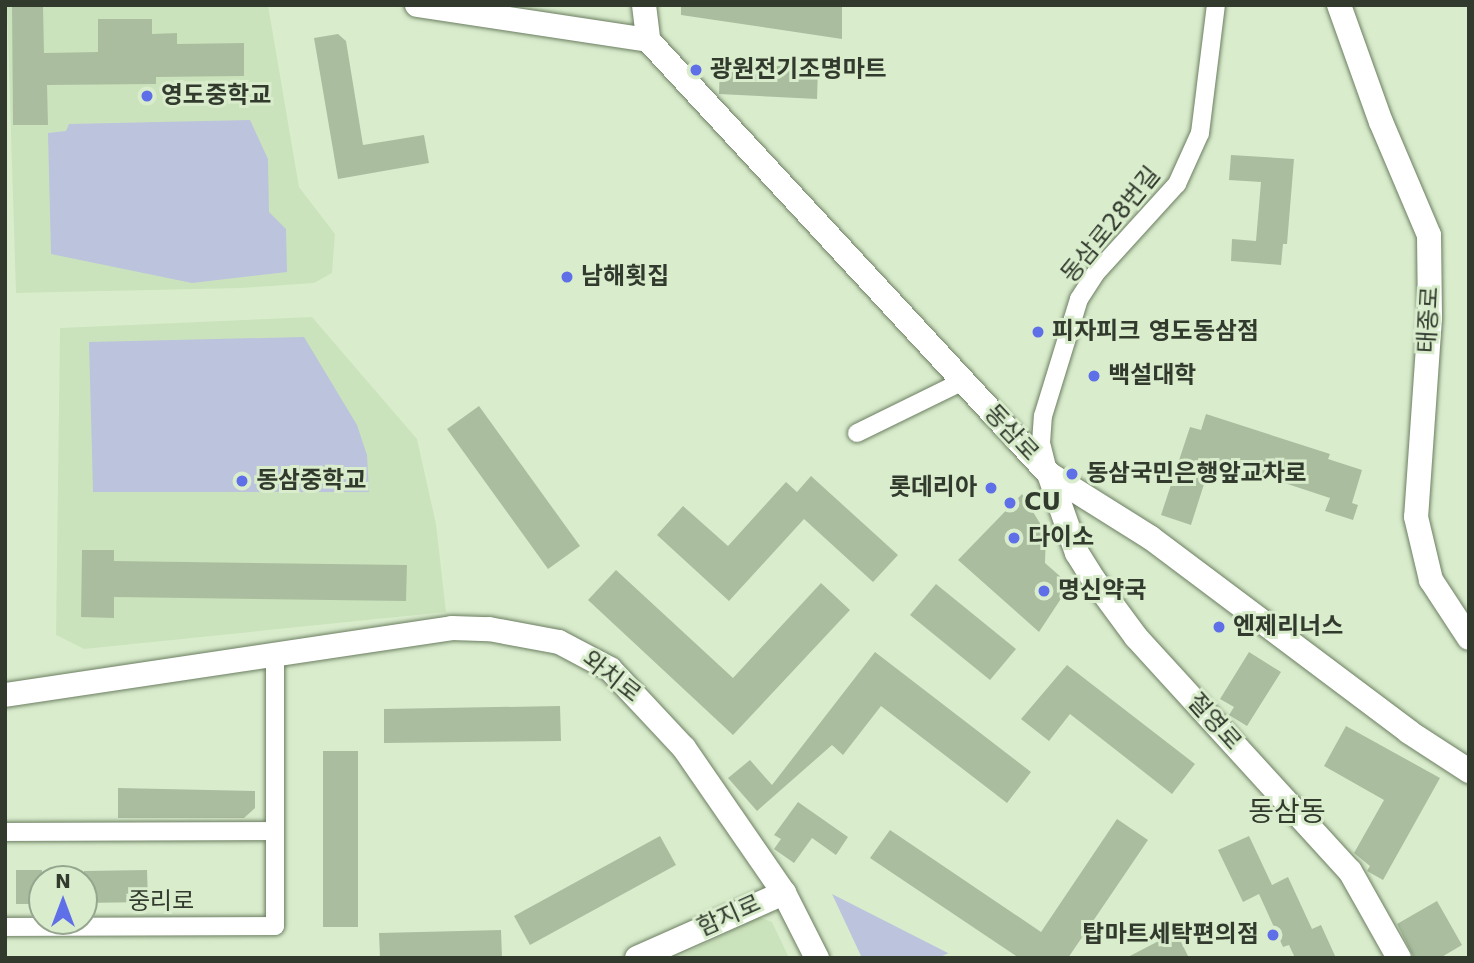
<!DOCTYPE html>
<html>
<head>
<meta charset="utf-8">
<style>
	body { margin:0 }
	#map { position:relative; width:1474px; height:963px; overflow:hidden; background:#d9edcd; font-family:"DejaVu Sans","Noto Sans KR",sans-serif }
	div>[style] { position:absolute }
	.built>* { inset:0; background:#cbe3bc }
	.green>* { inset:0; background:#bcc3dd }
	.building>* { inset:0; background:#aabe9f }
	.roads { filter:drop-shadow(0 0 2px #6c7e61) drop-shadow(0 0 2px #6c7e61) }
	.street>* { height:18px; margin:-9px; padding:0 9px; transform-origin:9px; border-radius:9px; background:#fff }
	.secondary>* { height:24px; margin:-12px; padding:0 12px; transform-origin:12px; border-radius:12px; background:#fff }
	.dots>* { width:19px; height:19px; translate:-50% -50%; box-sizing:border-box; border:4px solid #d9edcd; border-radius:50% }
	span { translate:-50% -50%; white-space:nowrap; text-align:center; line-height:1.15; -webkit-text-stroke:6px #d9edcd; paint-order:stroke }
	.poi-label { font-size:24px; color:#323a2e; font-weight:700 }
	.left { translate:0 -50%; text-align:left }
	.right { translate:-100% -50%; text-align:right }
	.street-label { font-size:24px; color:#323a2e }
	.quarter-label { font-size:28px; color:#323a2e }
	.frame { position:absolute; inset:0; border:7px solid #323a2e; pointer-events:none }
	.north { position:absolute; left:28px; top:865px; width:70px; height:70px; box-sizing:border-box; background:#d9edcd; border:2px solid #96a58d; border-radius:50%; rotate:0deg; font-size:19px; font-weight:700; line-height:28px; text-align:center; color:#323a2e }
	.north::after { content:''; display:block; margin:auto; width:24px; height:32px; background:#5e6fe7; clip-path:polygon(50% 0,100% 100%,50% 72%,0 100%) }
</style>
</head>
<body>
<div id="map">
	<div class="built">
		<i style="clip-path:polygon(7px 5px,268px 5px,299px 187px,335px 234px,332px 273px,314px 283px,242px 288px,16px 293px)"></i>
		<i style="clip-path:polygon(312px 317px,417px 439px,436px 524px,446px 612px,84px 649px,56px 635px,60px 328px)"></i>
		<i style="clip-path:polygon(759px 917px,772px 922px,789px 958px,676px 958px)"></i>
	</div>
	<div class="green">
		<i style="clip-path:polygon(250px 120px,268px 159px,269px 212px,286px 229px,287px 272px,192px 283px,51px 254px,48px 133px,66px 131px,69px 124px)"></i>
		<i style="clip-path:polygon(304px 337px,357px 425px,367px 455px,369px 492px,93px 492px,89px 342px)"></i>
		<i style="clip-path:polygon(832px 894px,948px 953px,949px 953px,938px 958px,862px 958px)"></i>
	</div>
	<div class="building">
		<i style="clip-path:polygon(12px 5px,43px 5px,44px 53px,98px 52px,98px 19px,152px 19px,152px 34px,177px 33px,177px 44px,244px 43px,244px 76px,156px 77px,156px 84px,47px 85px,48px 125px,13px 125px)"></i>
		<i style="clip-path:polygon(681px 5px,842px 5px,842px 39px,681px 15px)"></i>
		<i style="clip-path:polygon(338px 34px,346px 41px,363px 145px,424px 135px,429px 163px,338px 179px,314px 38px)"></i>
		<i style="clip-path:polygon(720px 63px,818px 68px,817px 99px,719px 94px)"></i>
		<i style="clip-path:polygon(1231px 155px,1294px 159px,1287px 244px,1283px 244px,1281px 265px,1231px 261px,1232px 239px,1256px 241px,1261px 182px,1229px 180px)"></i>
		<i style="clip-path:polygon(479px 406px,580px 546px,548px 569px,447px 429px)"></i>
		<i style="clip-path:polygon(1206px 414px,1330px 454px,1328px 459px,1362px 470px,1352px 503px,1358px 505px,1353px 520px,1325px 511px,1330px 498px,1212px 459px,1191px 525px,1161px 515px,1190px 427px,1201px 430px)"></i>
		<i style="clip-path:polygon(811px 476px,898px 555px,873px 582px,804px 519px,729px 601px,657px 535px,683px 506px,728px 546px,786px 482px,797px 492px)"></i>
		<i style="clip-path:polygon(1022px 494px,1046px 533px,1045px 563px,1070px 585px,1039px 632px,958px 560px)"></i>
		<i style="clip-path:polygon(82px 550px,114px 550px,114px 561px,407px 565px,406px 601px,114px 597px,114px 618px,81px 617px)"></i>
		<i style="clip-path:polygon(616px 570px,733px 678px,821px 583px,850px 610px,733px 735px,588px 600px)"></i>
		<i style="clip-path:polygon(936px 584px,1016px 649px,990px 680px,910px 615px)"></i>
		<i style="clip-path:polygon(875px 652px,1031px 772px,1007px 803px,881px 706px,843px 755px,832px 745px,757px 811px,728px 778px,750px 760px,772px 785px)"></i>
		<i style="clip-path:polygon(1249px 652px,1281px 672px,1247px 726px,1229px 715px,1234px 707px,1220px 699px)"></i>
		<i style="clip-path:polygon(1067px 665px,1195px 764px,1172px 794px,1070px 714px,1049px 741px,1021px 719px)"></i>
		<i style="clip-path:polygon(560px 706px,561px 741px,384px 743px,384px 709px)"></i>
		<i style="clip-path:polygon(1346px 726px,1440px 778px,1383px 880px,1367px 871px,1370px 866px,1354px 853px,1384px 800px,1324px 766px)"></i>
		<i style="clip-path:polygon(323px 751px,358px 751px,358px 927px,323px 927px)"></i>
		<i style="clip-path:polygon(118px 788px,255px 791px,255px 808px,244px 818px,118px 818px)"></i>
		<i style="clip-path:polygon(798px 802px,848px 837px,836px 855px,812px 838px,794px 863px,774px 849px,781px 839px,774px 835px)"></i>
		<i style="clip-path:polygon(1117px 819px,1148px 840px,1068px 958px,1019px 958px,870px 858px,890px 830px,1041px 932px)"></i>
		<i style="clip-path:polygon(660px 836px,676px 865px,530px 945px,514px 916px)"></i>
		<i style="clip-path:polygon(1249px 836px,1272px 885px,1288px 877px,1312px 929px,1321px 925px,1336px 958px,1295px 958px,1289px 945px,1283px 947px,1259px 894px,1243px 902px,1218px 850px)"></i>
		<i style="clip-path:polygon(16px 870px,42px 870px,42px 904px,16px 904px)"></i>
		<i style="clip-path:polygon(147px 870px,148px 902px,84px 903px,84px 871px)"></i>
		<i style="clip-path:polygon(1437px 901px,1462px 945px,1440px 958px,1414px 958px,1397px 924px)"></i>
		<i style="clip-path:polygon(501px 930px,502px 958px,380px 958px,379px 933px)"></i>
		<i style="clip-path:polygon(1176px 932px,1189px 958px,1126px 958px)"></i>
	</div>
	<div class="roads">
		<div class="street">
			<i style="left:857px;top:433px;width:118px;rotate:-26.1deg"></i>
			<i style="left:1048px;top:471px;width:29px;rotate:-104deg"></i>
			<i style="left:1041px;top:443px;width:27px;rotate:-86deg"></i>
			<i style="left:1043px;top:416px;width:122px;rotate:-72.9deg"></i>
			<i style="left:1079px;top:299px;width:30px;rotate:-57deg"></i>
			<i style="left:1095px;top:274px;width:122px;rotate:-47.7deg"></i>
			<i style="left:1177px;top:184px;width:56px;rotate:-65.7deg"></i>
			<i style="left:1200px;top:133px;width:129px;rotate:-82.9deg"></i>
			<i style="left:5px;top:832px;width:270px;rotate:-0.2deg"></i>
			<i style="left:5px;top:927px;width:270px;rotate:-0.2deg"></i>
			<i style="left:275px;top:926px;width:270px;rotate:-90deg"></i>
		</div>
		<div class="secondary">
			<i style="left:417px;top:5px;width:234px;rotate:8.6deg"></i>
			<i style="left:644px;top:5px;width:35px;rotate:83deg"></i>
			<i style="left:648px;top:40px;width:591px;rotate:47.26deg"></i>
			<i style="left:1049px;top:474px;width:120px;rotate:32.1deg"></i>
			<i style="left:1151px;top:538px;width:323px;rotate:36.9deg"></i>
			<i style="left:1409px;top:732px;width:72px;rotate:33deg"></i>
			<i style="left:1339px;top:5px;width:124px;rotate:70.3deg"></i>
			<i style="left:1381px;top:122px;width:123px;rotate:67deg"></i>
			<i style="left:1429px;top:235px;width:83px;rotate:89.3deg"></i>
			<i style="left:1430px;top:318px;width:199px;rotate:94deg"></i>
			<i style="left:1416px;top:517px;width:65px;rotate:76.6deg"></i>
			<i style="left:1431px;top:580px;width:69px;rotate:56.8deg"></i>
			<i style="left:1049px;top:474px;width:84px;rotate:70.5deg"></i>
			<i style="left:1077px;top:553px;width:32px;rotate:58deg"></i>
			<i style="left:1094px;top:580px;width:71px;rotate:53.6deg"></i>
			<i style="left:1136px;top:637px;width:317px;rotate:47.6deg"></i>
			<i style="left:1350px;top:871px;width:100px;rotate:60.6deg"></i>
			<i style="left:5px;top:695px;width:452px;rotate:-8.5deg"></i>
			<i style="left:452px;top:628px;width:37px;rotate:2deg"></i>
			<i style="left:489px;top:629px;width:71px;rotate:10.5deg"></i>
			<i style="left:559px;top:642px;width:58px;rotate:27.9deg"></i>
			<i style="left:610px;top:669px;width:108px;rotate:46.9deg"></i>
			<i style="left:684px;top:748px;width:176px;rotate:55.4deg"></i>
			<i style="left:784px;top:893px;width:73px;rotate:63.1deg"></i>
			<i style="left:637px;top:958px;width:161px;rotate:-23.9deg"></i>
		</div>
	</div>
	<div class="dots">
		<i style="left:696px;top:70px;background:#5e6fe7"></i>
		<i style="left:147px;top:96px;background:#5e6fe7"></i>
		<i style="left:567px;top:277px;background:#5e6fe7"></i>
		<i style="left:1038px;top:332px;background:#5e6fe7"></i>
		<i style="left:1094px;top:376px;background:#5e6fe7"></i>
		<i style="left:1072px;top:474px;background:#5e6fe7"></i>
		<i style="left:242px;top:481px;background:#5e6fe7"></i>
		<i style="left:991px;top:488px;background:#5e6fe7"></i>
		<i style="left:1010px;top:503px;background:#5e6fe7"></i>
		<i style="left:1014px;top:538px;background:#5e6fe7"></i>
		<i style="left:1044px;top:591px;background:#5e6fe7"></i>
		<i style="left:1219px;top:627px;background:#5e6fe7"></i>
		<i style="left:1273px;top:935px;background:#5e6fe7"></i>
	</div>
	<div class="poi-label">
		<span class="left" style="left:710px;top:70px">광원전기조명마트</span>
		<span class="left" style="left:161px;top:96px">영도중학교</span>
		<span class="left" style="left:581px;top:277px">남해횟집</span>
		<span class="left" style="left:1052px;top:332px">피자피크 영도동삼점</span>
		<span class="left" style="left:1108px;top:376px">백설대학</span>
		<span class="left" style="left:1086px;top:474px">동삼국민은행앞교차로</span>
		<span class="left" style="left:256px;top:481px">동삼중학교</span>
		<span class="right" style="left:977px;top:488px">롯데리아</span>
		<span class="left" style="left:1024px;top:503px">CU</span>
		<span class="left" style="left:1028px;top:538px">다이소</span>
		<span class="left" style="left:1058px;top:591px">명신약국</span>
		<span class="left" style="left:1233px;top:627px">엔제리너스</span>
		<span class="right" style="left:1259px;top:935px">탑마트세탁편의점</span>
	</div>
	<div class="street-label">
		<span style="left:1111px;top:225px;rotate:-51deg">동삼로28번길</span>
		<span style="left:1429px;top:320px;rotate:-87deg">태종로</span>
		<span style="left:1011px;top:433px;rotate:47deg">동삼로</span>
		<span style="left:611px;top:677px;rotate:38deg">와치로</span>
		<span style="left:1214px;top:722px;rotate:48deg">절영로</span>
		<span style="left:161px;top:902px">중리로</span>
		<span style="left:729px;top:916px;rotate:-24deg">함지로</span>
	</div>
	<div class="quarter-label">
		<span style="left:1287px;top:812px">동삼동</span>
	</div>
	<div class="frame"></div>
	<div class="north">N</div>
</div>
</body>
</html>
